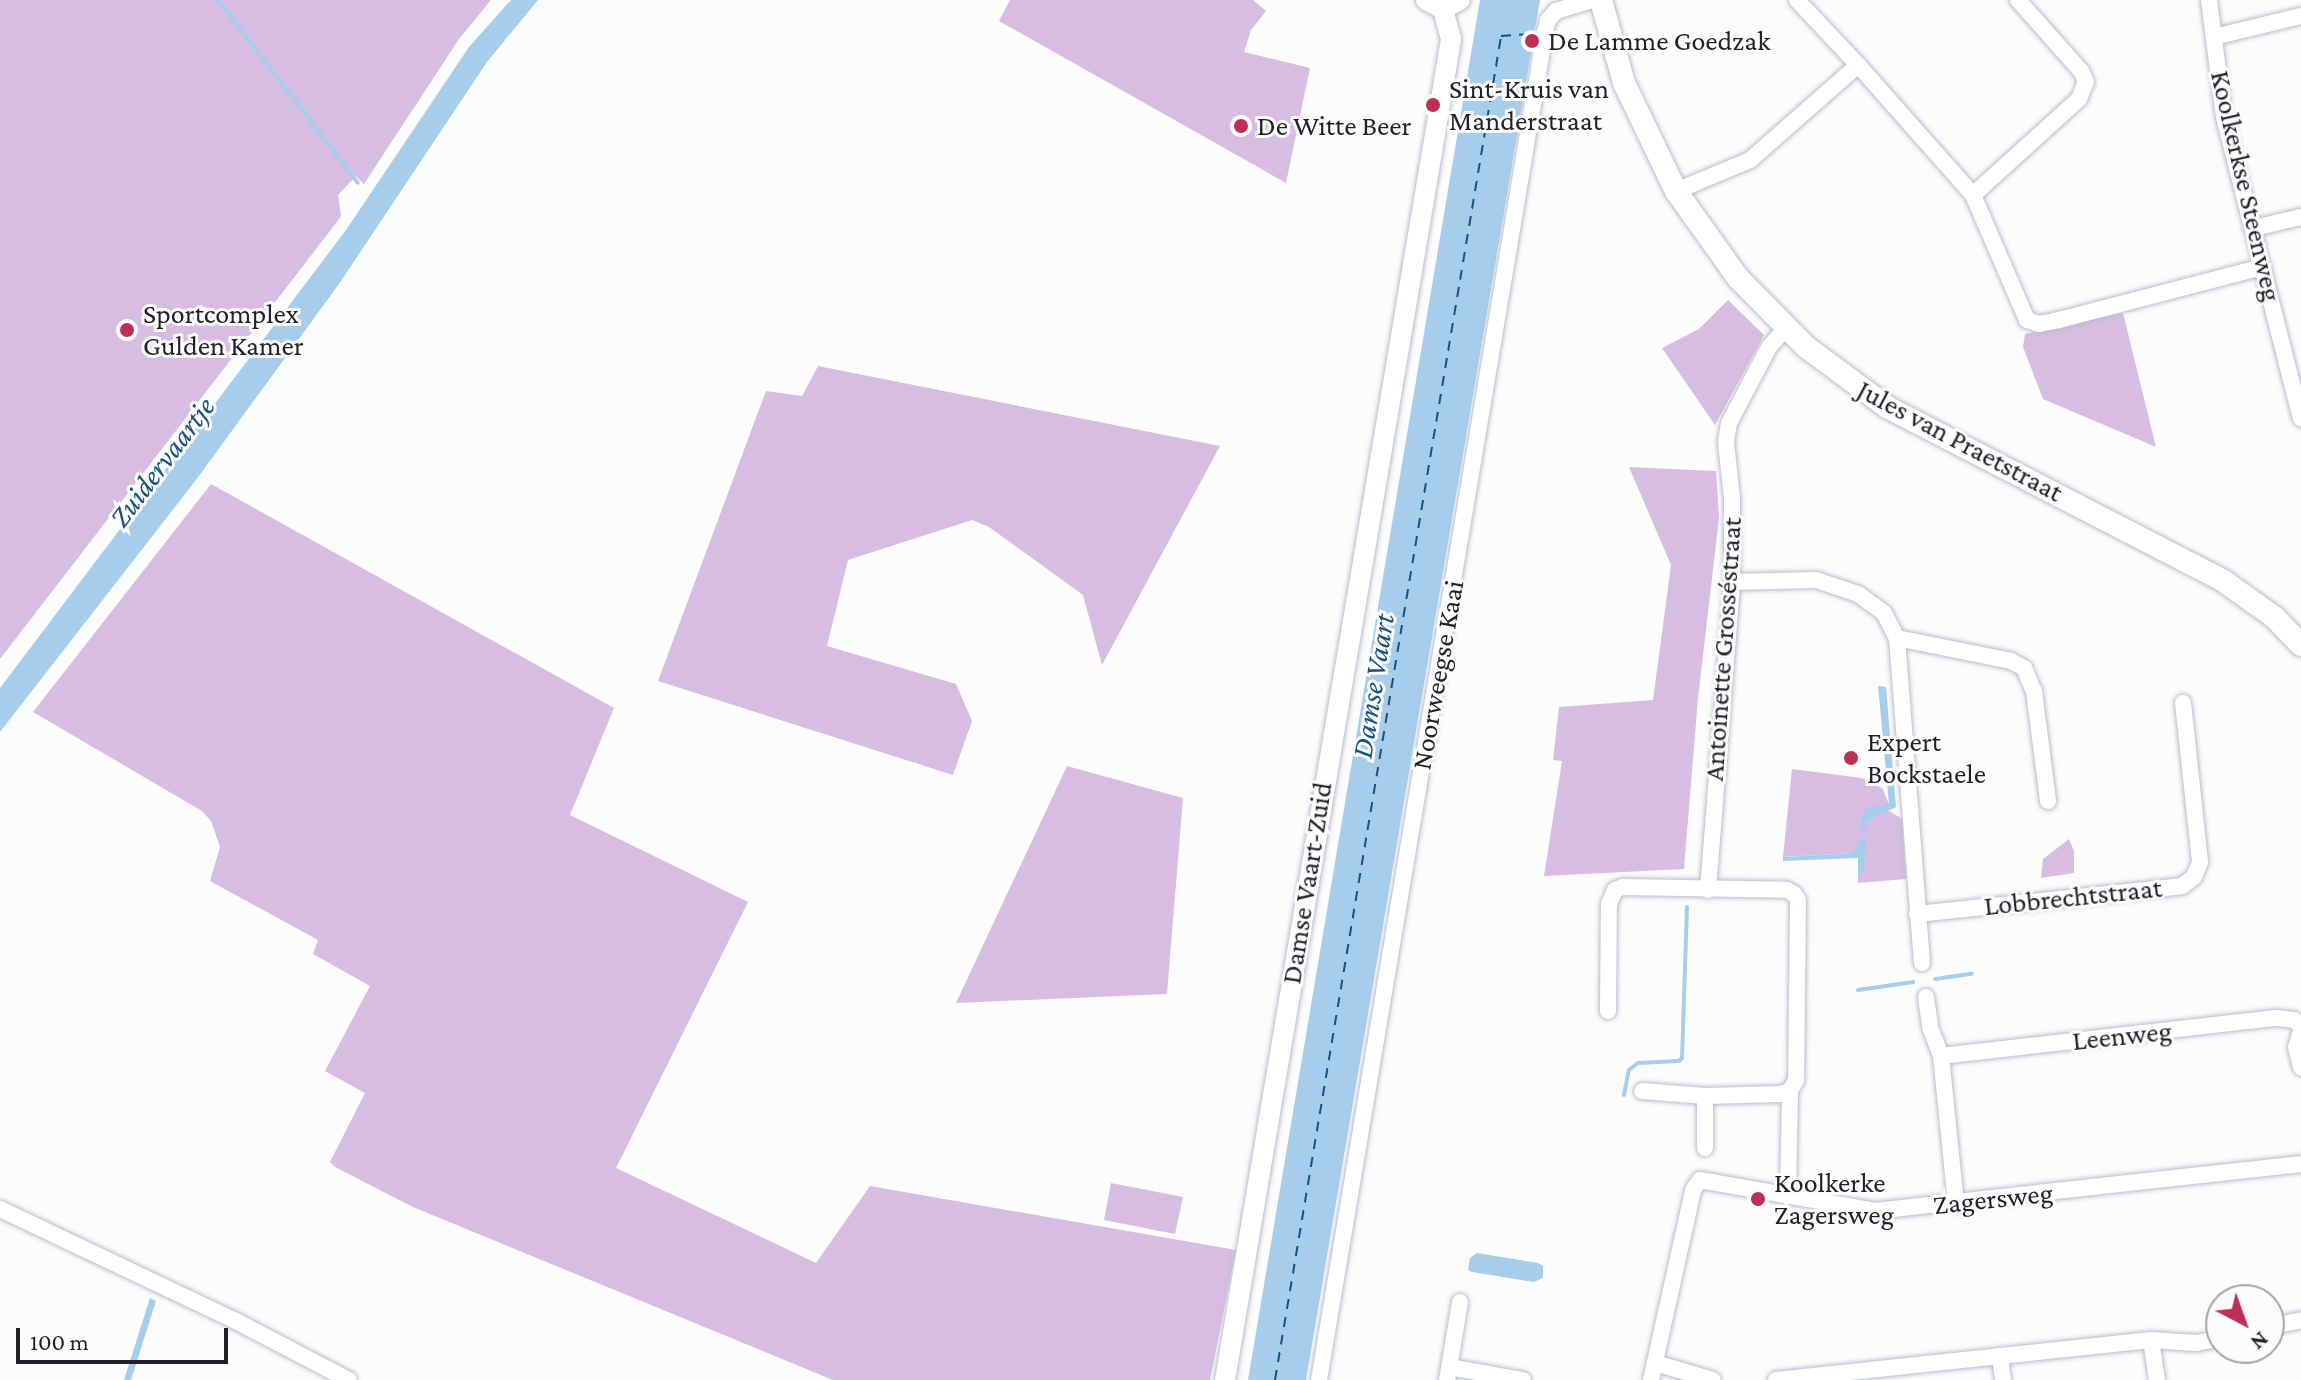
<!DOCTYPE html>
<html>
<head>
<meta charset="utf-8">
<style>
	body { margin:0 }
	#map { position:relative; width:2301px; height:1380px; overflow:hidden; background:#fcfcfc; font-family:"Crimson Pro",serif }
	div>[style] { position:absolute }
	.green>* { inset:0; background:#d6bde1 }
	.water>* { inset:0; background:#a6cdec }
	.stream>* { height:4px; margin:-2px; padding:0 2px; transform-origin:2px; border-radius:2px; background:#a6cdec }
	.ferry>* { height:2px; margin-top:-1px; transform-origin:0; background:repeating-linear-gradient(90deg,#16537b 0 10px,transparent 0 18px) }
	.roads { filter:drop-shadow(0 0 2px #b8bcd0) drop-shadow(0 0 2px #b8bcd0) }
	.minor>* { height:16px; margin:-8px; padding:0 8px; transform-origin:8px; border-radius:8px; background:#fff }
	.tertiary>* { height:20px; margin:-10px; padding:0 10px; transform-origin:10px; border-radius:10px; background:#fff }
	.secondary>* { height:22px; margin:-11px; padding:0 11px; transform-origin:11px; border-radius:11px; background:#fff }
	.dots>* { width:22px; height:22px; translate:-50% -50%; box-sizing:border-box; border:4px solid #fcfcfc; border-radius:50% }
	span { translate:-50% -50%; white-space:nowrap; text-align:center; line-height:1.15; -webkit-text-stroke:6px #fcfcfc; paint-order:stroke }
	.poi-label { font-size:28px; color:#1f2028 }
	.left { translate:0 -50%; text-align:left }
	.street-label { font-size:28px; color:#1f2028 }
	.water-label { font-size:30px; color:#16537b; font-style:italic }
	.north { position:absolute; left:2205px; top:1284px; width:80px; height:80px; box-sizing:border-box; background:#fcfcfc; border:2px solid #a4a4a7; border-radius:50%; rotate:139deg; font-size:22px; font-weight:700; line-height:32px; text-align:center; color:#1f2028 }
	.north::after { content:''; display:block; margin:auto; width:28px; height:36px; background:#be2f57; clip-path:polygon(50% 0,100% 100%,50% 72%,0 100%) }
	.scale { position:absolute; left:16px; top:1328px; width:212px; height:36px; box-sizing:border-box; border:4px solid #1f2028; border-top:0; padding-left:10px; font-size:24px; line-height:28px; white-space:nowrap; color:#1f2028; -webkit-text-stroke:6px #fcfcfc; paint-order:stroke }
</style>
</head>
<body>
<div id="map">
	<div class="green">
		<i style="clip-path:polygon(0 0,491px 0,459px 39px,364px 184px,356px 176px,338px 195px,341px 216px,333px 227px,0 659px)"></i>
		<i style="clip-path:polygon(1010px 0,1253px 0,1266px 11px,1251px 30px,1244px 52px,1310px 68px,1286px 183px,999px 21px)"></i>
		<i style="clip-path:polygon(1728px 300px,1764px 335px,1715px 425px,1662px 348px,1699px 329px)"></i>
		<i style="clip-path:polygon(2123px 313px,2156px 447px,2043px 399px,2023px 347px,2025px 334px)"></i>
		<i style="clip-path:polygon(818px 366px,1220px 446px,1102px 665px,1083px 595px,989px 527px,972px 520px,848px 560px,827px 646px,956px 684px,972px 721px,953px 775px,658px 681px,766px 391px,802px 396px)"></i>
		<i style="clip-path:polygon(1629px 467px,1716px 471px,1719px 518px,1698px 698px,1684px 869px,1544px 876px,1562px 761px,1553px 760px,1559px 707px,1653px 700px,1671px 565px)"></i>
		<i style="clip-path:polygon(211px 484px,614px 708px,570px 815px,748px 902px,616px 1168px,816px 1263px,870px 1186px,1236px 1250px,1210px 1380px,833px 1380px,413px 1207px,335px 1167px,330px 1162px,365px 1093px,325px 1071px,370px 986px,313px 954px,318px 940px,210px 881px,220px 847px,211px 821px,202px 811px,33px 712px)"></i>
		<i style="clip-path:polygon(1067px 766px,1183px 798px,1167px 994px,956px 1003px)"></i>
		<i style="clip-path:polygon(1792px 769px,1862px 778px,1882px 788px,1889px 804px,1866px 822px,1888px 810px,1902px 819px,1906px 879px,1858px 883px,1858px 875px,1864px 873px,1859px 850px,1854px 853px,1783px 857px)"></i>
		<i style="clip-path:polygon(2069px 839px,2074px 851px,2074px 873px,2041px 878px,2043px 859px)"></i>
		<i style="clip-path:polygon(1111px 1183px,1183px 1197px,1175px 1234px,1104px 1220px)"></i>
	</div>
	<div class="water">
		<i style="clip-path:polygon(511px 0,538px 0,487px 62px,339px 284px,196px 480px,0 732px,0 688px,346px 230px,469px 47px)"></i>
		<i style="clip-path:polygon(1480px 0,1540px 0,1306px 1380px,1248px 1380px)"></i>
		<i style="clip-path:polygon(1878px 686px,1886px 687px,1896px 807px,1866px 822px,1867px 829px,1860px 828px,1863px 813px,1870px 807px,1889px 804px)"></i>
		<i style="clip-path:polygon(1860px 838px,1866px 838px,1864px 873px,1858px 875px,1858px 858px,1783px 861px,1783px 857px,1854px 853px)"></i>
		<i style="clip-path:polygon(1477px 1253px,1538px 1263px,1543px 1266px,1543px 1278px,1534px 1282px,1472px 1272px,1468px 1270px,1470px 1258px)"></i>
		<i style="clip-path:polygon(150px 1298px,156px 1301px,131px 1380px,124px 1380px)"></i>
	</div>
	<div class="stream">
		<i style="left:218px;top:0;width:230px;rotate:52.6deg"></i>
		<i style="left:1935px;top:979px;width:37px;rotate:-8deg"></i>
		<i style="left:1858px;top:990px;width:56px;rotate:-8.3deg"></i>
		<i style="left:1624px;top:1095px;width:25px;rotate:-79deg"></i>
		<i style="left:1629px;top:1070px;width:11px;rotate:-38deg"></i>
		<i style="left:1638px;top:1063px;width:41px;rotate:-2.8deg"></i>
		<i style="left:1679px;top:1061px;width:4px;rotate:-45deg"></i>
		<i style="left:1682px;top:1058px;width:151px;rotate:-88.1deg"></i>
	</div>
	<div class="ferry">
		<i style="left:1275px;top:1380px;width:1363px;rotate:-80.45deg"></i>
		<i style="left:1501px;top:36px;width:28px;rotate:-4deg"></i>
	</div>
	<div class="roads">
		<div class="minor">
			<i style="left:2209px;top:0;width:118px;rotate:82.7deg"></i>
			<i style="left:2224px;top:117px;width:311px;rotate:75.7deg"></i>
			<i style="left:2214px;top:37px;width:89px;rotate:-13.6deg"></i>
			<i style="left:1858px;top:65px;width:174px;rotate:48.5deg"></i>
			<i style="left:1973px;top:195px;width:136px;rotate:66.6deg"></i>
			<i style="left:2027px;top:320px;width:13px;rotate:18deg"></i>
			<i style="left:2039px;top:324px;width:20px;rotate:-11deg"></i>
			<i style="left:2059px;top:320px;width:211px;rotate:-14.6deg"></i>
			<i style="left:1676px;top:191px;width:80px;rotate:-22.7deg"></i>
			<i style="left:1750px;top:160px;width:144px;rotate:-41.3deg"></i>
			<i style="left:1858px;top:65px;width:89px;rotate:-133.2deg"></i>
			<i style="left:1973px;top:195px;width:143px;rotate:-42.2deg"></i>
			<i style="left:2079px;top:99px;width:18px;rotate:-68deg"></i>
			<i style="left:2086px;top:82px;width:12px;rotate:-114deg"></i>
			<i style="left:2081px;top:71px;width:95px;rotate:-131.6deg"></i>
			<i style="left:2254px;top:228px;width:48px;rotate:-13.2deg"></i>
			<i style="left:1732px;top:582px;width:84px;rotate:-1.4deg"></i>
			<i style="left:1816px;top:580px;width:44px;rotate:18.4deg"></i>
			<i style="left:1858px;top:594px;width:32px;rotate:36deg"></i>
			<i style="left:1884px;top:613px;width:28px;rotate:63deg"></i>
			<i style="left:1897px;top:638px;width:326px;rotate:85.6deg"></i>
			<i style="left:1897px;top:638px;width:116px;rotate:11.4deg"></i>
			<i style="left:2011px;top:661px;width:15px;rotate:28deg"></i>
			<i style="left:2024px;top:668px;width:25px;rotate:67deg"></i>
			<i style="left:2034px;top:691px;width:111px;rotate:82.7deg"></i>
			<i style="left:1708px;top:890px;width:309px;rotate:-85.5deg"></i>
			<i style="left:1732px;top:582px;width:84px;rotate:-90deg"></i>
			<i style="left:1732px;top:498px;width:56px;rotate:-96.1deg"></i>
			<i style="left:1726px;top:442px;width:19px;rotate:-81deg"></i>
			<i style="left:1729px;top:423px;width:86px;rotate:-62.2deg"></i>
			<i style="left:1769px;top:347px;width:25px;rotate:-48deg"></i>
			<i style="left:1917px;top:914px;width:266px;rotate:-6deg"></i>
			<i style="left:2182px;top:886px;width:15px;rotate:-37deg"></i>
			<i style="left:2194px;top:877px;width:16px;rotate:-68deg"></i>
			<i style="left:2200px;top:862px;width:160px;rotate:-96.1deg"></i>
			<i style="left:1926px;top:997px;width:30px;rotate:82deg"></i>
			<i style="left:1930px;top:1027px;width:31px;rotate:69deg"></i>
			<i style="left:1941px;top:1056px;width:149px;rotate:84.2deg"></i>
			<i style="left:1608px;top:1011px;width:107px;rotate:-89.5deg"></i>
			<i style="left:1609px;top:904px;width:15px;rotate:-67deg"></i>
			<i style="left:1615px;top:890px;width:9px;rotate:-21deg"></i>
			<i style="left:1623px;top:887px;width:164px;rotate:1deg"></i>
			<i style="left:1787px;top:890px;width:8px;rotate:30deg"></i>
			<i style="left:1794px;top:894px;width:7px;rotate:56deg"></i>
			<i style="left:1798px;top:900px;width:180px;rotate:90.6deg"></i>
			<i style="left:1796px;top:1080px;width:13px;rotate:119deg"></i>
			<i style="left:1790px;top:1091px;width:10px;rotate:163deg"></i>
			<i style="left:1780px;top:1094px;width:75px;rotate:178.5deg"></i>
			<i style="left:1705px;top:1096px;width:63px;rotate:-175.5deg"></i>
			<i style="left:2301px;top:1031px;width:17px;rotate:107deg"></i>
			<i style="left:2296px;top:1047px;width:21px;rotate:76deg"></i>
			<i style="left:1941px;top:1056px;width:337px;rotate:-6.5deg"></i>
			<i style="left:2276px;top:1018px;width:18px;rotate:6deg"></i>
			<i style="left:2294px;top:1020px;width:9px;rotate:41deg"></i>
			<i style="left:1705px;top:1148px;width:52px;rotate:-90deg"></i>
			<i style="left:1788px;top:1196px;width:105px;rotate:-88.9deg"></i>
			<i style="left:0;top:1209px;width:261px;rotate:25.4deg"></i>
			<i style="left:236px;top:1321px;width:127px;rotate:27.6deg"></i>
			<i style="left:2269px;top:1327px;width:33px;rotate:-12deg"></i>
			<i style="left:2151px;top:1340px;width:40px;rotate:81.5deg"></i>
			<i style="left:2000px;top:1356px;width:24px;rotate:83deg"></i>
			<i style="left:1655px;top:1363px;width:60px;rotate:16.3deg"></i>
			<i style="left:1449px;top:1367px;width:75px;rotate:10deg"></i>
			<i style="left:1319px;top:1380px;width:1367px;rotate:-80.48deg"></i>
			<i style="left:1545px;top:32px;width:12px;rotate:-76deg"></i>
			<i style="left:1548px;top:20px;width:12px;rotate:-48deg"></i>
			<i style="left:1556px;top:11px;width:39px;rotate:-17deg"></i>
			<i style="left:1447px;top:1380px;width:79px;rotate:-80.5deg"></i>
			<i style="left:1651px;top:1380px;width:195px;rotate:-77.5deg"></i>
			<i style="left:1693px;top:1190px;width:12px;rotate:-55deg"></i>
			<i style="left:1700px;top:1180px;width:178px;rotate:10deg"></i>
			<i style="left:1875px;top:1211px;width:429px;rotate:-6.3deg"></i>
			<i style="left:1776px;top:1380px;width:377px;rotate:-6.1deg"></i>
			<i style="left:2151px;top:1340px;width:45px;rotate:3.8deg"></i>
			<i style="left:2196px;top:1343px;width:25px;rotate:-11deg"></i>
		</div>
		<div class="tertiary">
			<i style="left:1426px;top:0;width:19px;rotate:28deg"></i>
			<i style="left:1443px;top:9px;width:19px;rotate:-28deg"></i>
			<i style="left:1225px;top:1380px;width:1360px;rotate:-80.43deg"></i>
			<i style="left:1451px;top:39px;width:31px;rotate:-105deg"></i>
		</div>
		<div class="secondary">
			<i style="left:1601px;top:0;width:86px;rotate:74.5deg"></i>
			<i style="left:1624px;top:83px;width:120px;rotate:64.3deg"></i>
			<i style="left:1676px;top:191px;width:107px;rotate:54.5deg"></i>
			<i style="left:1738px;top:278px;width:97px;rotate:45.4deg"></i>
			<i style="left:1806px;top:347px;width:101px;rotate:36.5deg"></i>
			<i style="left:1887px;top:407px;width:377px;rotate:27.3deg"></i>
			<i style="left:2222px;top:580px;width:64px;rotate:35.4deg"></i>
			<i style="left:2274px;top:617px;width:39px;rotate:46deg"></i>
		</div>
	</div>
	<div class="dots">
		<i style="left:1532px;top:41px;background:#be2f57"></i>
		<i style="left:1433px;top:105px;background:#be2f57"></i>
		<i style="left:1241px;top:126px;background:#be2f57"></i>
		<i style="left:127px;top:330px;background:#be2f57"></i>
		<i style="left:1851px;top:758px;background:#be2f57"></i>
		<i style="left:1758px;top:1199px;background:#be2f57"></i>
	</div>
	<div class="poi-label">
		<span class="left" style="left:1548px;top:41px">De Lamme Goedzak</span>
		<span class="left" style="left:1449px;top:105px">Sint-Kruis van<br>Manderstraat</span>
		<span class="left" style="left:1257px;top:126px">De Witte Beer</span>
		<span class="left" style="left:143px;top:330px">Sportcomplex<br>Gulden Kamer</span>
		<span class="left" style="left:1867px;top:758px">Expert<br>Bockstaele</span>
		<span class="left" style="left:1774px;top:1199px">Koolkerke<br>Zagersweg</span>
	</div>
	<div class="street-label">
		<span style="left:2246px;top:186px;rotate:77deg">Koolkerkse Steenweg</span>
		<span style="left:1960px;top:441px;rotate:28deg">Jules van Praetstraat</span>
		<span style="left:1723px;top:649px;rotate:-86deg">Antoinette Grosséstraat</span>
		<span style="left:1438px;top:675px;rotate:-80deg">Noorweegse Kaai</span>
		<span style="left:1307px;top:883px;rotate:-81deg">Damse Vaart-Zuid</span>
		<span style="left:2073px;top:897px;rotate:-6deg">Lobbrechtstraat</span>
		<span style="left:2122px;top:1036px;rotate:-6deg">Leenweg</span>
		<span style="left:1993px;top:1199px;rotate:-6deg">Zagersweg</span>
	</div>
	<div class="water-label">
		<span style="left:162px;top:462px;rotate:-53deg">Zuidervaartje</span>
		<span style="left:1373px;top:686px;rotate:-81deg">Damse Vaart</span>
	</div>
	<div class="north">N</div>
	<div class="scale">100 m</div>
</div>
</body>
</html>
